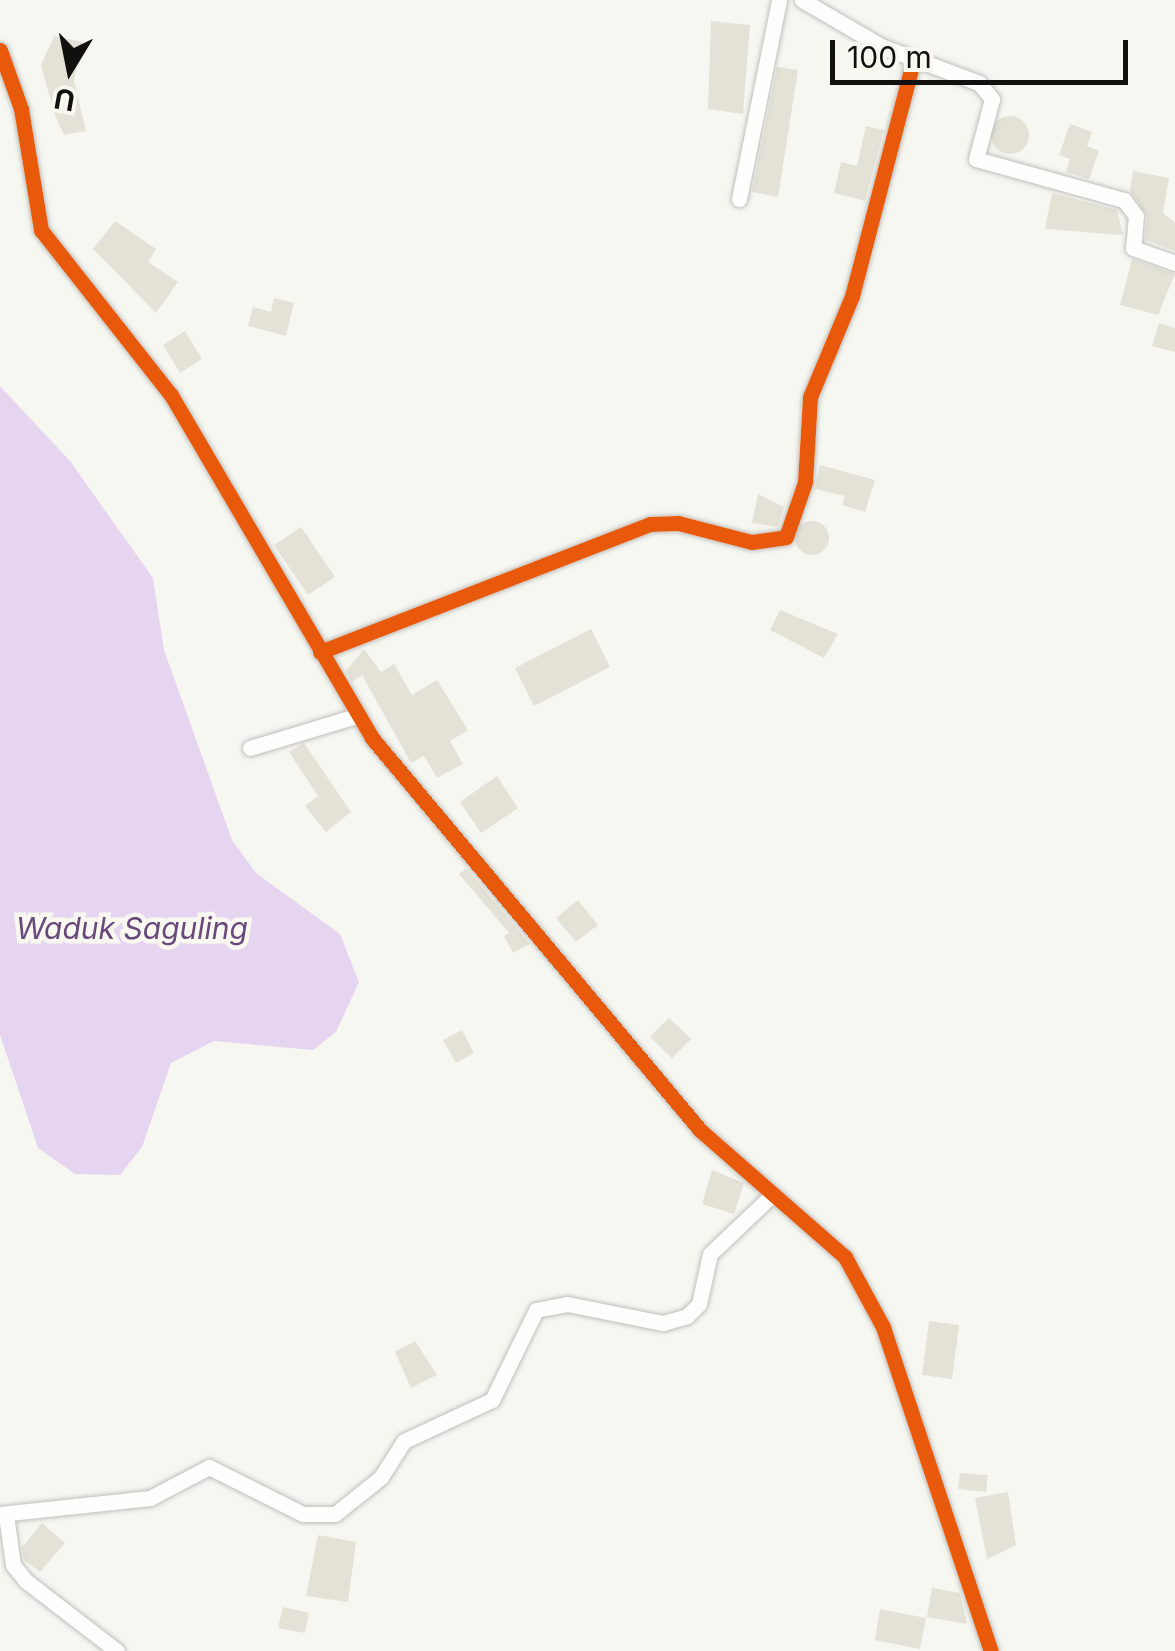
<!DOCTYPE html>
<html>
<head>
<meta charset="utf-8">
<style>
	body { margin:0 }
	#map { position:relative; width:1175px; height:1651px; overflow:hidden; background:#f7f7f2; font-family:Inter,sans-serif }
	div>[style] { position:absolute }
	.water>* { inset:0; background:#e6d5f0 }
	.building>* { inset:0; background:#e4e2d6 }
	.round { border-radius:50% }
	.roads { filter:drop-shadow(0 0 2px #bfbfbc) drop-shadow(0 0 2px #bfbfbc) }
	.minor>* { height:15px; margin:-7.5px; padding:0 7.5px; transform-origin:7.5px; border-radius:7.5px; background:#fefefd }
	.cycleway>* { height:15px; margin:-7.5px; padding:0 7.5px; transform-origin:7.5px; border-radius:7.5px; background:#e8590c }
	span { translate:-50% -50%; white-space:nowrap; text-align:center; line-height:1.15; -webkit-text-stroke:9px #f9f8f0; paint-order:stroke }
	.water-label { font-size:30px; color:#69487c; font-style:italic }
	.north { position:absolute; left:20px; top:20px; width:100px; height:100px; -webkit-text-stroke:8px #f9f8f0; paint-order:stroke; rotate:190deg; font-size:28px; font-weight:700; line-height:40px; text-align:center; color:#11100e }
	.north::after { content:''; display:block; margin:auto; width:35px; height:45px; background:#11100e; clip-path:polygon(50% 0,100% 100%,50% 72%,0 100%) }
	.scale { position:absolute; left:830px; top:40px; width:298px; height:45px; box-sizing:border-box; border:5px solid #11100e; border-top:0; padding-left:12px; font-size:30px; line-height:35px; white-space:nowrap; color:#11100e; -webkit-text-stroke:8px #f9f8f0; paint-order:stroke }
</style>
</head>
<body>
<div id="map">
	<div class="water">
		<i style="clip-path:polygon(0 386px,70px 461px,153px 578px,164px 650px,232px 840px,256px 873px,340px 934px,359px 982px,336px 1032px,313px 1050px,214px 1041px,171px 1063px,142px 1147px,120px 1175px,75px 1174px,38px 1148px,0 1035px)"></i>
	</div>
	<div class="building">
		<i style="clip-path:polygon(711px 21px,750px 25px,743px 114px,708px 109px)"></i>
		<i style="clip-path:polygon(54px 36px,83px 42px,74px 80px,86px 131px,64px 135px,54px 113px,41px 65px)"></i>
		<i style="clip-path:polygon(777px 67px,798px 70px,778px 197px,752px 192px)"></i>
		<i class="round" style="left:991px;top:116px;width:38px;height:38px"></i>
		<i style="clip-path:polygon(1070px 124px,1092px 132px,1087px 146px,1099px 151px,1089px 179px,1066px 172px,1070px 159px,1059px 155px)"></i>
		<i style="clip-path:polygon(866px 126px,884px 130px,865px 201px,834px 193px,841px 162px,857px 166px)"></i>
		<i style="clip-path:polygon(1133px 171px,1169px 178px,1163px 213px,1175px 223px,1175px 251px,1145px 240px,1147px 216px,1130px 191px)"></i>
		<i style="clip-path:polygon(1052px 193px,1117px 210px,1123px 235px,1045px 229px)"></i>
		<i style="clip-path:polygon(115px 221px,156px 249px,148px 262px,178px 282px,156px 313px,93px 249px)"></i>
		<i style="clip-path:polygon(1132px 259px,1175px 274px,1158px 315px,1120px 305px)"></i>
		<i style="clip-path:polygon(274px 298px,294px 303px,286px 336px,248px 326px,253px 307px,271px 312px)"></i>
		<i style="clip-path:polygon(1159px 323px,1175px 328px,1175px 352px,1152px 346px)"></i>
		<i style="clip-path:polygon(185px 331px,202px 359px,180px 373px,163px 345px)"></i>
		<i style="clip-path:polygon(820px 465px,875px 480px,865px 512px,842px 505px,845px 496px,815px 489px)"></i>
		<i style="clip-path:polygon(758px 494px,784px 507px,778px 527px,752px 523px)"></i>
		<i class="round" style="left:795px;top:521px;width:34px;height:34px"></i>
		<i style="clip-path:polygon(301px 527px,335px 577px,308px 595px,274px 545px)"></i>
		<i style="clip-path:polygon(780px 610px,838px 634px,824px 658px,770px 630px)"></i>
		<i style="clip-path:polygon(591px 629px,610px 667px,534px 706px,515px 668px)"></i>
		<i style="clip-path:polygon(364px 649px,381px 672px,394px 664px,412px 695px,437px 680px,468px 730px,450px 741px,463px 764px,437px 778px,424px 756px,411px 763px,362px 675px,352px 682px,346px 671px)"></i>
		<i style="clip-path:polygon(304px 743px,351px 812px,326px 832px,305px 806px,318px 796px,289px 752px)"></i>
		<i style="clip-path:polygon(497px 776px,518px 808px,481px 833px,460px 802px)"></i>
		<i style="clip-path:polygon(466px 868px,530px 944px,513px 953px,504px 936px,509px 933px,459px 874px)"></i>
		<i style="clip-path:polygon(578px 900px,598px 925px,576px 942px,556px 918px)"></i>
		<i style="clip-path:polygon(669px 1018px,691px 1039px,672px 1058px,650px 1037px)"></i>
		<i style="clip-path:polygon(462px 1030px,474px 1053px,456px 1063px,443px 1040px)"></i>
		<i style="clip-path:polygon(712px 1170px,744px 1183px,734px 1214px,702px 1204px)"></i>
		<i style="clip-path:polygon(929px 1321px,959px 1325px,952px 1379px,922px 1375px)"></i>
		<i style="clip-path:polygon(415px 1341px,437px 1375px,411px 1388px,395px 1352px)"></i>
		<i style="clip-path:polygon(960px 1473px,988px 1475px,986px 1492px,958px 1489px)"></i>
		<i style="clip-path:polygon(1008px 1492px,1016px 1545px,987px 1559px,975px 1498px)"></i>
		<i style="clip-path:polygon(42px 1523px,65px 1543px,40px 1572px,24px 1560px,22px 1547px)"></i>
		<i style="clip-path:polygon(318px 1535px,356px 1542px,348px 1602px,306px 1596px)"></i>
		<i style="clip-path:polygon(932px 1588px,960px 1593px,967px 1624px,927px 1617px)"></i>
		<i style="clip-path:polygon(283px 1607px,309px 1613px,305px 1633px,278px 1628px)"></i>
		<i style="clip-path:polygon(880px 1609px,926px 1618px,920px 1649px,875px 1640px)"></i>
	</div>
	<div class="roads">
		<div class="minor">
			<i style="left:802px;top:0;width:91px;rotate:30.2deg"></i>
			<i style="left:881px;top:46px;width:105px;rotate:20.7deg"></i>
			<i style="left:979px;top:83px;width:21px;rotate:51deg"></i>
			<i style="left:992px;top:99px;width:62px;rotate:104.9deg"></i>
			<i style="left:976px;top:159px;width:154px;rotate:15.5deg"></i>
			<i style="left:1124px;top:200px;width:20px;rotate:53deg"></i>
			<i style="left:1136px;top:216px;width:32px;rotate:95deg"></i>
			<i style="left:1133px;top:248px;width:45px;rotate:19.7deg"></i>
			<i style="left:0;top:50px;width:63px;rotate:70.4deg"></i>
			<i style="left:21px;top:109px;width:123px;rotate:80.6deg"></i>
			<i style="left:41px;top:230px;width:210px;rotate:51.8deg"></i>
			<i style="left:171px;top:395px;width:398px;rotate:59.6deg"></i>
			<i style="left:372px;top:738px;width:511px;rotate:50.08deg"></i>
			<i style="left:700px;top:1130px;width:193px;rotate:41.2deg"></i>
			<i style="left:845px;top:1257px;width:80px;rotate:61.5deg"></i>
			<i style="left:883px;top:1327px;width:342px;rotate:71.6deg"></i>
			<i style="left:739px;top:199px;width:203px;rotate:-78.6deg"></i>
			<i style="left:320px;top:652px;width:354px;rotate:-21.2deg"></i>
			<i style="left:650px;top:524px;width:28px;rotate:-2deg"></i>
			<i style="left:678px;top:523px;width:76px;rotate:14.4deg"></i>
			<i style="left:752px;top:542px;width:34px;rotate:-8deg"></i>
			<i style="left:786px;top:537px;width:58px;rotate:-70.9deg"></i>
			<i style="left:805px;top:482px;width:85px;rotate:-86.6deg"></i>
			<i style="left:810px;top:397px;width:109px;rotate:-67.4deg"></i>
			<i style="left:852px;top:296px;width:246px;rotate:-75.4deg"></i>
			<i style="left:250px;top:748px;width:111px;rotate:-16.8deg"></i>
			<i style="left:0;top:1514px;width:151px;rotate:-6.1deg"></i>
			<i style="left:150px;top:1498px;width:67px;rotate:-27.7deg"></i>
			<i style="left:209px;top:1467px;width:105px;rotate:26.6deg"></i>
			<i style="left:303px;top:1514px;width:32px"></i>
			<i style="left:335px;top:1514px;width:59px;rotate:-38.8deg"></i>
			<i style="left:381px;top:1477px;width:43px;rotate:-57.4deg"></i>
			<i style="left:404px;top:1441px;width:97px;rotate:-25deg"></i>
			<i style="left:492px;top:1400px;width:100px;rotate:-63.9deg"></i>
			<i style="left:536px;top:1310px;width:32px;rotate:-11deg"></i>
			<i style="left:567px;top:1304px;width:98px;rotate:11.2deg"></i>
			<i style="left:663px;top:1323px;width:25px;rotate:-16deg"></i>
			<i style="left:687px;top:1316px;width:17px;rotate:-45deg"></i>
			<i style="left:699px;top:1304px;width:51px;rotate:-77.6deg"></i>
			<i style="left:710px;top:1254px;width:84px;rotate:-43.6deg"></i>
			<i style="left:6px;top:1515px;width:50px;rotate:82deg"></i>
			<i style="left:13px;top:1565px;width:21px;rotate:51deg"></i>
			<i style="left:26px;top:1581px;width:115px;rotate:37.6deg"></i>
		</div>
	</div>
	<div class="cycleway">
		<i style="left:0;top:50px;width:63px;rotate:70.4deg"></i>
		<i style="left:21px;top:109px;width:123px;rotate:80.6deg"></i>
		<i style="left:41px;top:230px;width:210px;rotate:51.8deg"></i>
		<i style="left:171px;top:395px;width:398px;rotate:59.6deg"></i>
		<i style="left:372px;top:738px;width:511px;rotate:50.08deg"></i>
		<i style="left:700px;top:1130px;width:193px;rotate:41.2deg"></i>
		<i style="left:845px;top:1257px;width:80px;rotate:61.5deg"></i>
		<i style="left:883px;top:1327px;width:342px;rotate:71.6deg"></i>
		<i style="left:320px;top:652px;width:354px;rotate:-21.2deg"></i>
		<i style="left:650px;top:524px;width:28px;rotate:-2deg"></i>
		<i style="left:678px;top:523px;width:76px;rotate:14.4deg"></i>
		<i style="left:752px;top:542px;width:34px;rotate:-8deg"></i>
		<i style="left:786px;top:537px;width:58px;rotate:-70.9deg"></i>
		<i style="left:805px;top:482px;width:85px;rotate:-86.6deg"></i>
		<i style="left:810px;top:397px;width:109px;rotate:-67.4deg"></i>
		<i style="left:852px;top:296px;width:246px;rotate:-75.4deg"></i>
	</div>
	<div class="water-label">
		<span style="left:132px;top:928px">Waduk Saguling</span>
	</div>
	<div class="north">U</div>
	<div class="scale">100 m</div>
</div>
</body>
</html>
